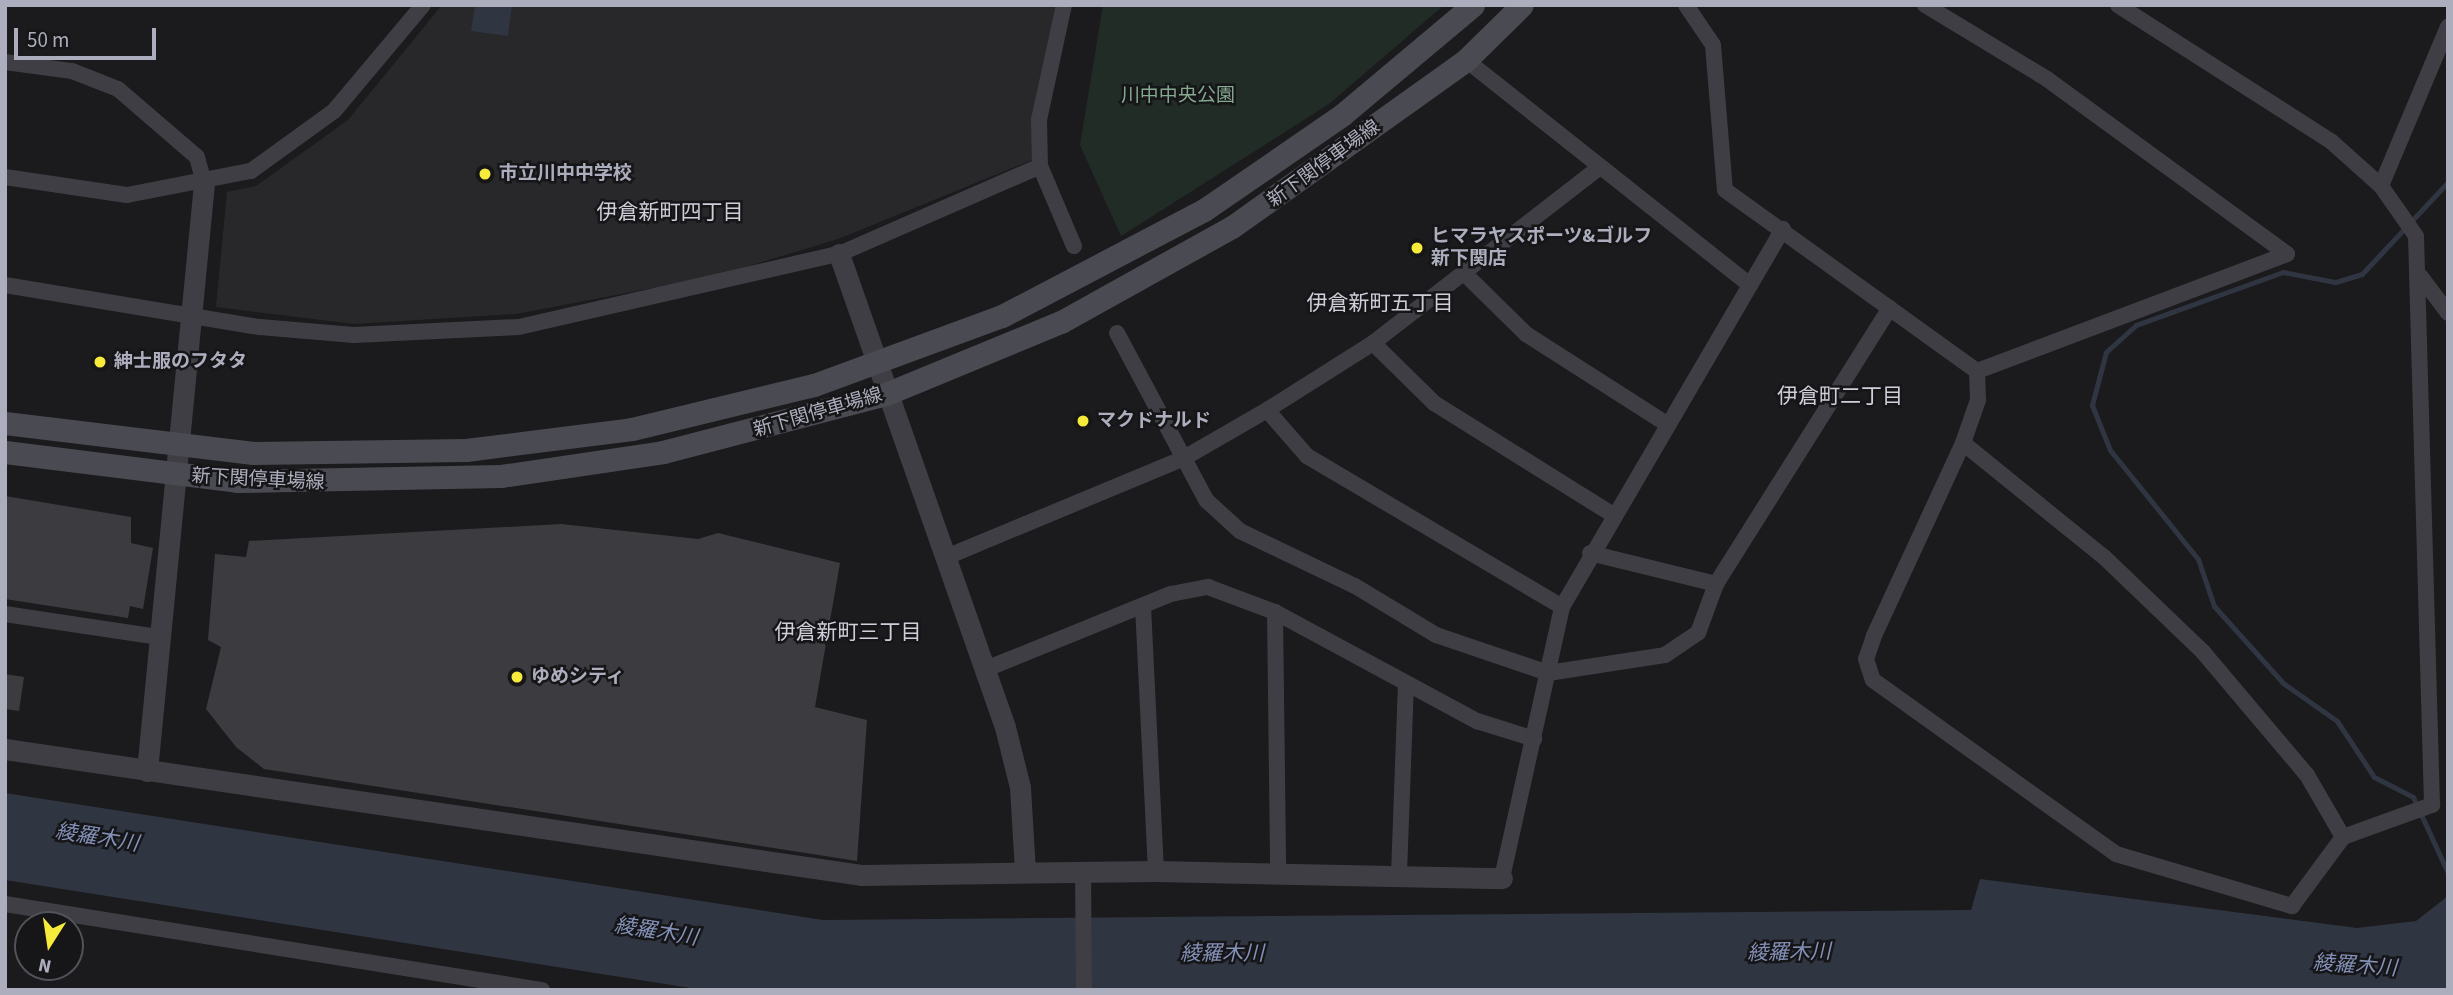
<!DOCTYPE html>
<html>
<head>
<meta charset="utf-8">
<style>
	body { margin:0 }
	#map { position:relative; width:2453px; height:995px; overflow:hidden; background:#1b1b1d; font-family:"Source Sans 3","Noto Sans JP",sans-serif }
	div>[style] { position:absolute }
	.built>* { inset:0; background:#28272a }
	.green>* { inset:0; background:#222c26 }
	.water>* { inset:0; background:#303542 }
	.stream>* { height:5px; margin:-2.5px; padding:0 2.5px; transform-origin:2.5px; border-radius:2.5px; background:#303542 }
	.building>* { inset:0; background:#3c3b3f }
	.minor>* { height:16px; margin:-8px; padding:0 8px; transform-origin:8px; border-radius:8px; background:#3e3e44 }
	.tertiary>* { height:21px; margin:-10.5px; padding:0 10.5px; transform-origin:10.5px; border-radius:10.5px; background:#3e3e44 }
	.secondary>* { height:23px; margin:-11.5px; padding:0 11.5px; transform-origin:11.5px; border-radius:11.5px; background:#4a4a52 }
	.dots>* { width:19px; height:19px; translate:-50% -50%; box-sizing:border-box; border:4px solid #161618; border-radius:50% }
	span { translate:-50% -50%; white-space:nowrap; text-align:center; line-height:1.15; -webkit-text-stroke:5px #161618; paint-order:stroke }
	.park-label { font-size:19px; color:#84a890 }
	.street-label { font-size:19px; color:#adaebd }
	.poi-label { font-size:19px; color:#adaebd; font-weight:700 }
	.left { translate:0 -50%; text-align:left }
	.neighbourhood-label { font-size:21px; color:#cfced9 }
	.water-label { font-size:21px; color:#8491b8; font-style:italic }
	.frame { position:absolute; inset:0; border:7px solid #adaebd; pointer-events:none }
	.north { position:absolute; left:14px; top:911px; width:70px; height:70px; box-sizing:border-box; background:#161618; border:2px solid #52535a; border-radius:50%; rotate:192deg; font-size:19px; font-weight:700; line-height:28px; text-align:center; color:#adaebd }
	.north::after { content:''; display:block; margin:auto; width:24px; height:32px; background:#f6eb3a; clip-path:polygon(50% 0,100% 100%,50% 72%,0 100%) }
	.scale { position:absolute; left:14px; top:28px; width:142px; height:32px; box-sizing:border-box; border:4px solid #adaebd; border-top:0; padding-left:9px; font-size:21px; line-height:24px; white-space:nowrap; color:#adaebd; -webkit-text-stroke:5px #161618; paint-order:stroke }
</style>
</head>
<body>
<div id="map">
	<div class="built">
		<i style="clip-path:polygon(442px 5px,1057px 5px,1032px 160px,838px 239px,716px 276px,516px 314px,354px 324px,216px 307px,227px 192px,256px 186px,348px 120px)"></i>
	</div>
	<div class="green">
		<i style="clip-path:polygon(1103px 5px,1444px 5px,1329px 104px,1121px 236px,1080px 145px)"></i>
	</div>
	<div class="water">
		<i style="clip-path:polygon(475px 5px,512px 5px,508px 36px,471px 31px)"></i>
		<i style="clip-path:polygon(5px 793px,823px 920px,1971px 910px,1980px 879px,2357px 928px,2416px 921px,2448px 896px,2448px 990px,703px 990px,5px 880px)"></i>
	</div>
	<div class="stream">
		<i style="left:2448px;top:182px;width:126px;rotate:133.1deg"></i>
		<i style="left:2362px;top:274px;width:28px;rotate:163deg"></i>
		<i style="left:2335px;top:282px;width:53px;rotate:-169.1deg"></i>
		<i style="left:2283px;top:272px;width:156px;rotate:160.2deg"></i>
		<i style="left:2136px;top:325px;width:40px;rotate:138deg"></i>
		<i style="left:2106px;top:352px;width:55px;rotate:104.8deg"></i>
		<i style="left:2092px;top:405px;width:48px;rotate:68.2deg"></i>
		<i style="left:2110px;top:450px;width:140px;rotate:51.1deg"></i>
		<i style="left:2198px;top:559px;width:50px;rotate:71.2deg"></i>
		<i style="left:2214px;top:606px;width:103px;rotate:48.1deg"></i>
		<i style="left:2283px;top:683px;width:66px;rotate:35.1deg"></i>
		<i style="left:2337px;top:721px;width:67px;rotate:56.5deg"></i>
		<i style="left:2374px;top:777px;width:44px;rotate:27.1deg"></i>
		<i style="left:2413px;top:797px;width:84px;rotate:65.3deg"></i>
	</div>
	<div class="building">
		<i style="clip-path:polygon(5px 496px,131px 517px,131px 543px,153px 548px,143px 609px,130px 606px,128px 618px,5px 599px)"></i>
		<i style="clip-path:polygon(561px 524px,698px 539px,718px 533px,840px 563px,815px 707px,867px 720px,857px 861px,264px 769px,236px 747px,206px 709px,221px 647px,208px 640px,215px 554px,246px 557px,249px 541px)"></i>
		<i style="clip-path:polygon(5px 674px,24px 677px,19px 711px,5px 709px)"></i>
	</div>
	<div class="minor">
		<i style="left:1064px;top:5px;width:118px;rotate:102.3deg"></i>
		<i style="left:1039px;top:120px;width:46px;rotate:88.8deg"></i>
		<i style="left:1040px;top:166px;width:87px;rotate:67deg"></i>
		<i style="left:1686px;top:5px;width:48px;rotate:56deg"></i>
		<i style="left:1713px;top:45px;width:145px;rotate:85.3deg"></i>
		<i style="left:1725px;top:190px;width:310px;rotate:35.7deg"></i>
		<i style="left:1925px;top:5px;width:143px;rotate:31.2deg"></i>
		<i style="left:2047px;top:79px;width:297px;rotate:36.1deg"></i>
		<i style="left:2287px;top:254px;width:331px;rotate:159.3deg"></i>
		<i style="left:1466px;top:60px;width:361px;rotate:38.4deg"></i>
		<i style="left:5px;top:62px;width:68px;rotate:7.7deg"></i>
		<i style="left:72px;top:71px;width:49px;rotate:21.4deg"></i>
		<i style="left:118px;top:89px;width:104px;rotate:40.7deg"></i>
		<i style="left:197px;top:157px;width:27px;rotate:75deg"></i>
		<i style="left:5px;top:177px;width:123px;rotate:8.4deg"></i>
		<i style="left:127px;top:195px;width:126px;rotate:-11deg"></i>
		<i style="left:251px;top:171px;width:102px;rotate:-35.9deg"></i>
		<i style="left:334px;top:111px;width:138px;rotate:-50deg"></i>
		<i style="left:2381px;top:186px;width:173px;rotate:-67.2deg"></i>
		<i style="left:1465px;top:274px;width:86px;rotate:44.5deg"></i>
		<i style="left:1526px;top:334px;width:167px;rotate:32.6deg"></i>
		<i style="left:2421px;top:277px;width:45px;rotate:53.1deg"></i>
		<i style="left:5px;top:285px;width:258px;rotate:9.4deg"></i>
		<i style="left:260px;top:327px;width:94px;rotate:4.9deg"></i>
		<i style="left:354px;top:335px;width:165px;rotate:-2.8deg"></i>
		<i style="left:519px;top:327px;width:328px;rotate:-12.9deg"></i>
		<i style="left:839px;top:254px;width:219px;rotate:-23.6deg"></i>
		<i style="left:1117px;top:333px;width:189px;rotate:61.9deg"></i>
		<i style="left:1206px;top:500px;width:46px;rotate:42.4deg"></i>
		<i style="left:1240px;top:531px;width:127px;rotate:25.6deg"></i>
		<i style="left:1355px;top:586px;width:95px;rotate:31.2deg"></i>
		<i style="left:1436px;top:635px;width:118px;rotate:18.7deg"></i>
		<i style="left:1548px;top:673px;width:118px;rotate:-8.7deg"></i>
		<i style="left:1665px;top:655px;width:40px;rotate:-34deg"></i>
		<i style="left:1698px;top:633px;width:52px;rotate:-69.8deg"></i>
		<i style="left:1716px;top:584px;width:326px;rotate:-57.8deg"></i>
		<i style="left:1373px;top:343px;width:86px;rotate:44.5deg"></i>
		<i style="left:1434px;top:403px;width:211px;rotate:32deg"></i>
		<i style="left:1977px;top:371px;width:29px;rotate:88deg"></i>
		<i style="left:1978px;top:400px;width:46px;rotate:109.2deg"></i>
		<i style="left:1963px;top:443px;width:213px;rotate:114.8deg"></i>
		<i style="left:1874px;top:636px;width:24px;rotate:109deg"></i>
		<i style="left:1866px;top:659px;width:22px;rotate:72deg"></i>
		<i style="left:1873px;top:680px;width:299px;rotate:35.6deg"></i>
		<i style="left:2116px;top:854px;width:184px;rotate:16.5deg"></i>
		<i style="left:2292px;top:906px;width:86px;rotate:-53.5deg"></i>
		<i style="left:2343px;top:837px;width:95px;rotate:-19.8deg"></i>
		<i style="left:2432px;top:805px;width:569px;rotate:-91.61deg"></i>
		<i style="left:2416px;top:236px;width:61px;rotate:-125deg"></i>
		<i style="left:2381px;top:186px;width:66px;rotate:-138.1deg"></i>
		<i style="left:2332px;top:142px;width:254px;rotate:-147.4deg"></i>
		<i style="left:1267px;top:410px;width:61px;rotate:49deg"></i>
		<i style="left:1307px;top:456px;width:296px;rotate:30.6deg"></i>
		<i style="left:1963px;top:443px;width:181px;rotate:39deg"></i>
		<i style="left:2104px;top:557px;width:137px;rotate:43.8deg"></i>
		<i style="left:2203px;top:652px;width:161px;rotate:49.8deg"></i>
		<i style="left:2307px;top:775px;width:72px;rotate:59.9deg"></i>
		<i style="left:1590px;top:553px;width:130px;rotate:13.8deg"></i>
		<i style="left:944px;top:558px;width:260px;rotate:-22.6deg"></i>
		<i style="left:1184px;top:458px;width:96px;rotate:-30deg"></i>
		<i style="left:1267px;top:410px;width:125px;rotate:-32.3deg"></i>
		<i style="left:1373px;top:343px;width:287px;rotate:-37.8deg"></i>
		<i style="left:1143px;top:606px;width:265px;rotate:87.2deg"></i>
		<i style="left:1275px;top:612px;width:262px;rotate:89.3deg"></i>
		<i style="left:5px;top:614px;width:156px;rotate:8.5deg"></i>
		<i style="left:986px;top:669px;width:200px;rotate:-22.1deg"></i>
		<i style="left:1171px;top:594px;width:38px;rotate:-11deg"></i>
		<i style="left:1208px;top:587px;width:72px;rotate:20.5deg"></i>
		<i style="left:1275px;top:612px;width:230px;rotate:28.4deg"></i>
		<i style="left:1477px;top:721px;width:60px;rotate:17.5deg"></i>
		<i style="left:1083px;top:871px;width:119px;rotate:89.5deg"></i>
		<i style="left:1399px;top:874px;width:187px;rotate:-87.9deg"></i>
		<i style="left:1502px;top:878px;width:278px;rotate:-77.5deg"></i>
		<i style="left:1562px;top:607px;width:438px;rotate:-59.7deg"></i>
		<i style="left:5px;top:904px;width:544px;rotate:9.1deg"></i>
	</div>
	<div class="tertiary">
		<i style="left:839px;top:254px;width:501px;rotate:70.66deg"></i>
		<i style="left:1005px;top:727px;width:62px;rotate:76deg"></i>
		<i style="left:1020px;top:787px;width:84px;rotate:86.6deg"></i>
		<i style="left:5px;top:749px;width:865px;rotate:8.37deg"></i>
		<i style="left:861px;top:875px;width:295px;rotate:-0.8deg"></i>
		<i style="left:1156px;top:871px;width:346px;rotate:1.2deg"></i>
		<i style="left:147px;top:771px;width:591px;rotate:-84.46deg"></i>
	</div>
	<div class="secondary">
		<i style="left:5px;top:423px;width:250px;rotate:6.9deg"></i>
		<i style="left:253px;top:453px;width:213px;rotate:-0.8deg"></i>
		<i style="left:466px;top:450px;width:167px;rotate:-7.2deg"></i>
		<i style="left:632px;top:429px;width:187px;rotate:-13.6deg"></i>
		<i style="left:814px;top:385px;width:200px;rotate:-20.2deg"></i>
		<i style="left:1002px;top:316px;width:228px;rotate:-27.7deg"></i>
		<i style="left:1204px;top:210px;width:168px;rotate:-34.5deg"></i>
		<i style="left:1342px;top:115px;width:171px;rotate:-40deg"></i>
		<i style="left:5px;top:452px;width:234px;rotate:7.1deg"></i>
		<i style="left:237px;top:481px;width:264px;rotate:-1.1deg"></i>
		<i style="left:501px;top:476px;width:164px;rotate:-8.4deg"></i>
		<i style="left:663px;top:452px;width:230px;rotate:-14.6deg"></i>
		<i style="left:886px;top:394px;width:189px;rotate:-22.4deg"></i>
		<i style="left:1061px;top:322px;width:196px;rotate:-29.1deg"></i>
		<i style="left:1232px;top:227px;width:287px;rotate:-35.5deg"></i>
		<i style="left:1466px;top:60px;width:78px;rotate:-44.5deg"></i>
	</div>
	<div class="dots">
		<i style="left:485px;top:174px;background:#f6eb3a"></i>
		<i style="left:1417px;top:248px;background:#f6eb3a"></i>
		<i style="left:100px;top:362px;background:#f6eb3a"></i>
		<i style="left:1083px;top:421px;background:#f6eb3a"></i>
		<i style="left:517px;top:677px;background:#f6eb3a"></i>
	</div>
	<div class="park-label">
		<span style="left:1178px;top:96px">川中中央公園</span>
	</div>
	<div class="street-label">
		<span style="left:1324px;top:164px;rotate:-36deg">新下関停車場線</span>
		<span style="left:818px;top:413px;rotate:-16deg">新下関停車場線</span>
		<span style="left:258px;top:480px;rotate:3deg">新下関停車場線</span>
	</div>
	<div class="poi-label">
		<span class="left" style="left:499px;top:174px">市立川中中学校</span>
		<span class="left" style="left:1431px;top:248px">ヒマラヤスポーツ&amp;ゴルフ<br>新下関店</span>
		<span class="left" style="left:114px;top:362px">紳士服のフタタ</span>
		<span class="left" style="left:1097px;top:421px">マクドナルド</span>
		<span class="left" style="left:531px;top:677px">ゆめシティ</span>
	</div>
	<div class="neighbourhood-label">
		<span style="left:670px;top:212px">伊倉新町四丁目</span>
		<span style="left:1380px;top:303px">伊倉新町五丁目</span>
		<span style="left:1840px;top:396px">伊倉町二丁目</span>
		<span style="left:848px;top:632px">伊倉新町三丁目</span>
	</div>
	<div class="water-label">
		<span style="left:97px;top:837px;rotate:9deg">綾羅木川</span>
		<span style="left:656px;top:931px;rotate:9deg">綾羅木川</span>
		<span style="left:1789px;top:952px;rotate:-1deg">綾羅木川</span>
		<span style="left:1222px;top:953px">綾羅木川</span>
		<span style="left:2355px;top:965px;rotate:4deg">綾羅木川</span>
	</div>
	<div class="frame"></div>
	<div class="north">N</div>
	<div class="scale">50 m</div>
</div>
</body>
</html>
